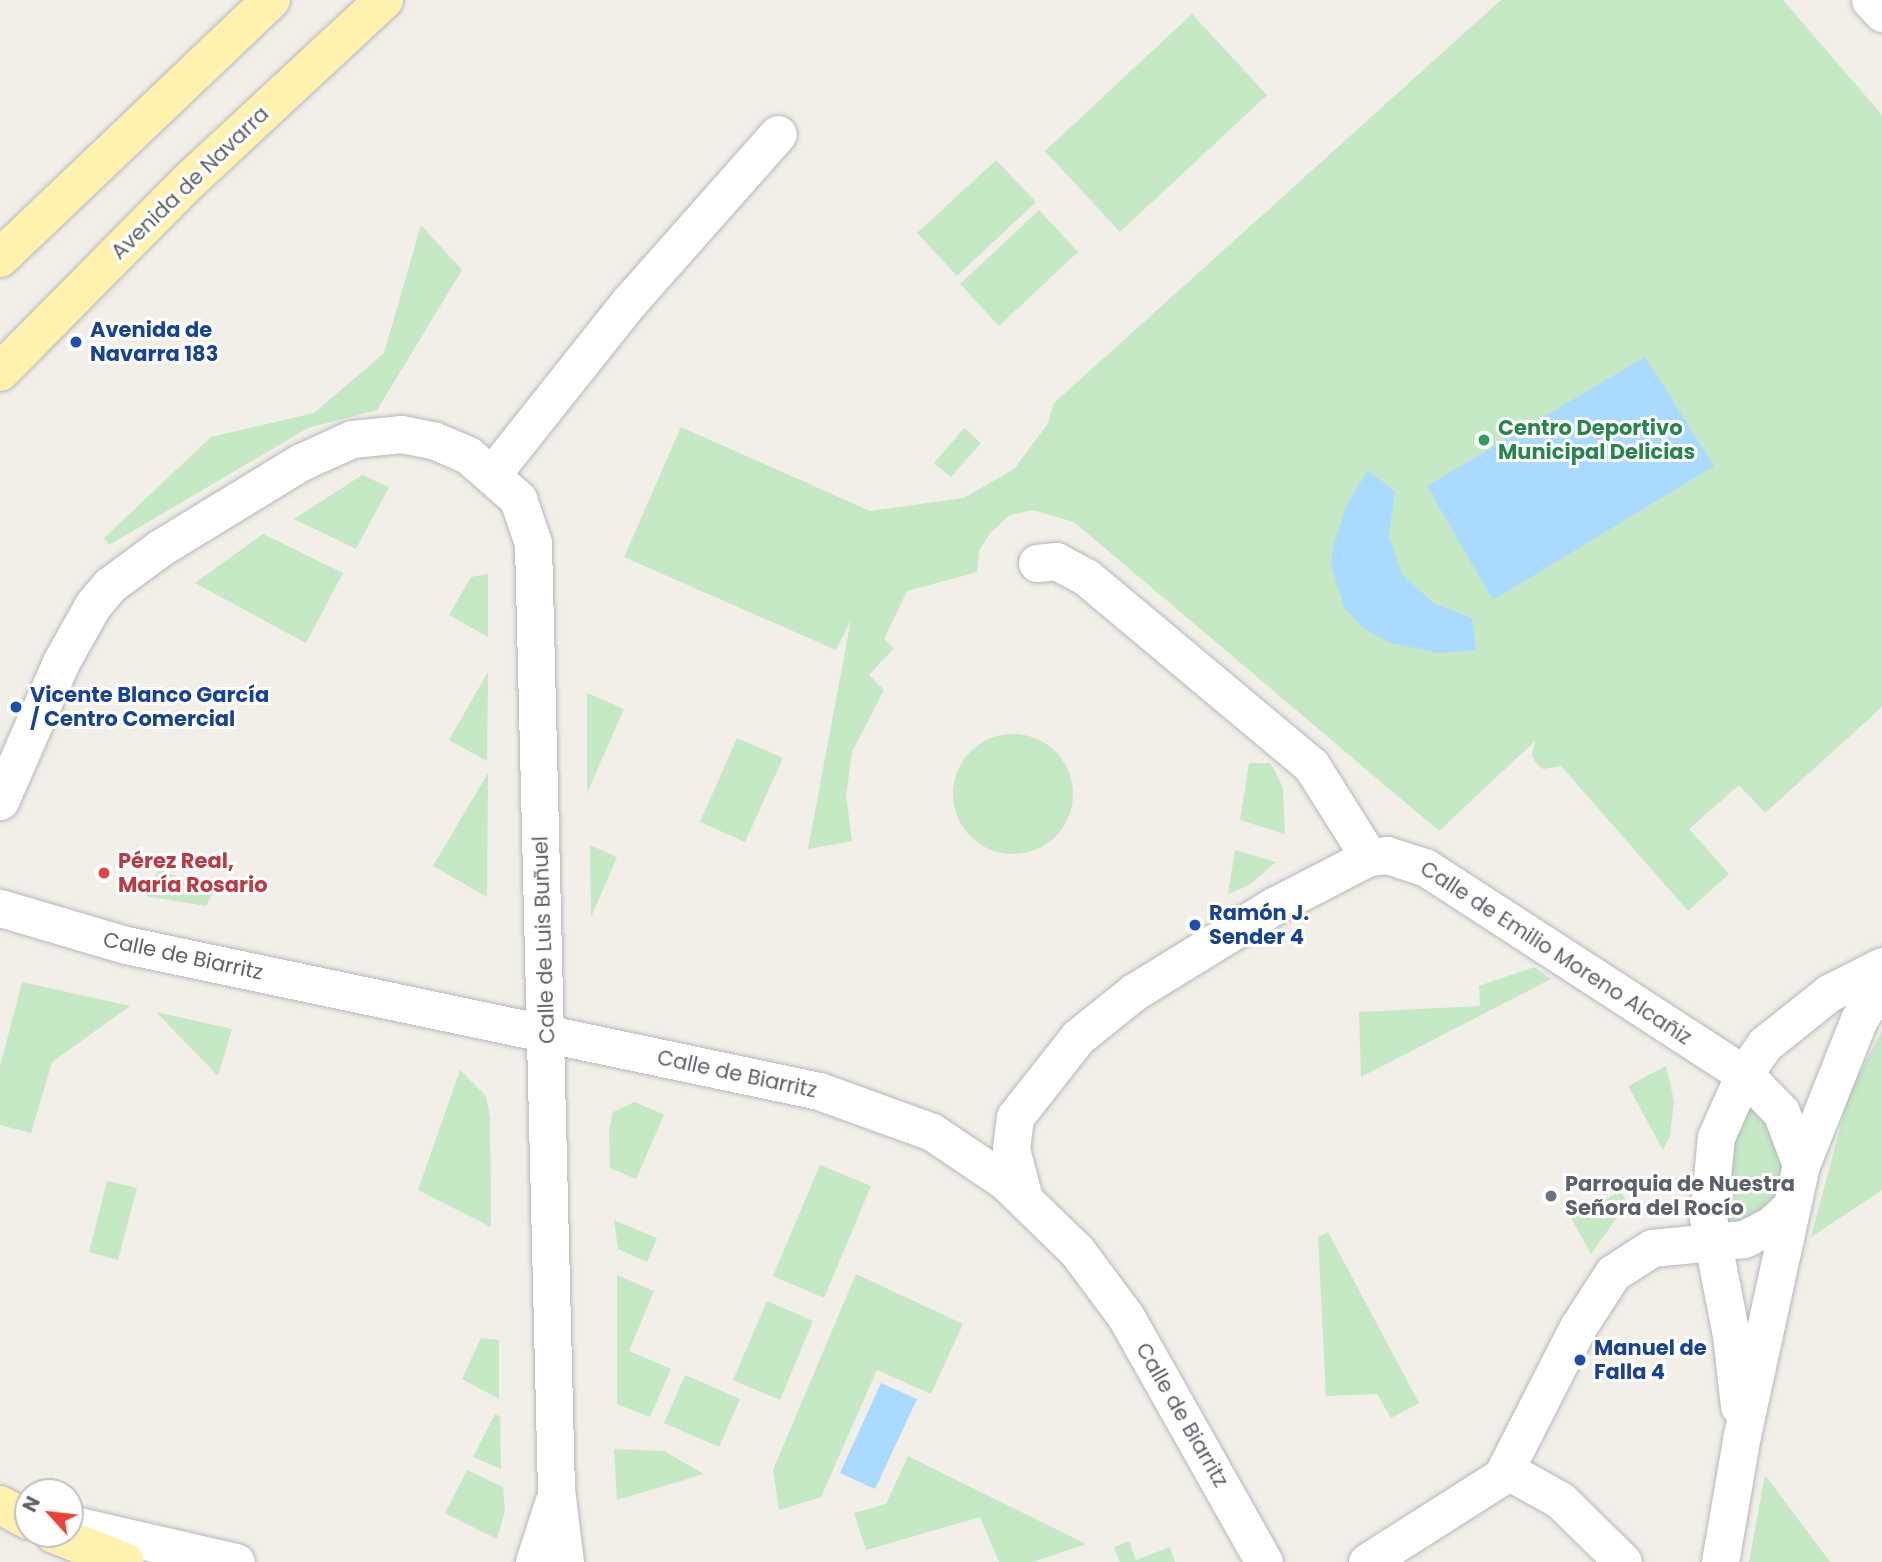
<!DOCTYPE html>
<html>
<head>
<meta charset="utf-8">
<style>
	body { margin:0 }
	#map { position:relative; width:1882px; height:1562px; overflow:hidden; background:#f1efe8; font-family:Poppins,sans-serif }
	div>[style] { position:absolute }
	.green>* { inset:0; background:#c5e8c5 }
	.round { border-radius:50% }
	.water>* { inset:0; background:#aadaff }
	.roads { filter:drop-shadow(0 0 2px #b5b8bc) drop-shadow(0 0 2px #b5b8bc) }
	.street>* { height:37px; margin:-18.5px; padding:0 18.5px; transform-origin:18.5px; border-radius:18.5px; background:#fff }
	.primary>* { height:38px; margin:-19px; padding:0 19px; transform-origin:19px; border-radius:19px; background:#fff2af }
	.dots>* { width:19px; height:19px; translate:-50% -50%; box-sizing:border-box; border:4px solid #fff; border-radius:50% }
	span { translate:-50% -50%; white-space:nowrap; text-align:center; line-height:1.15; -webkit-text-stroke:6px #fff; paint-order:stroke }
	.street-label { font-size:21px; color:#5f6368 }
	.transit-label { font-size:21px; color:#164399; font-weight:700 }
	.left { translate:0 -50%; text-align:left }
	.leisure-label { font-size:21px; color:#27864d; font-weight:700 }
	.health-label { font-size:21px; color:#be3a42; font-weight:700 }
	.worship-label { font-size:21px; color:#5b616d; font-weight:700 }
	.north { position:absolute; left:14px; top:1478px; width:70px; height:70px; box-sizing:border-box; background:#fff; border:2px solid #bfc1c3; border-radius:50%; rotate:297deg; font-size:19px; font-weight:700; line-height:28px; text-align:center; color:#5f6368 }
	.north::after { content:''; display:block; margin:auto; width:24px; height:32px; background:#ea4335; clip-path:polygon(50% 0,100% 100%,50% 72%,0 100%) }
</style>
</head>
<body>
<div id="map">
	<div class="green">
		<i style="clip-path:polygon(1501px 0,1783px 0,1882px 115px,1882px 707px,1765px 813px,1739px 785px,1689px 829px,1729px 874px,1688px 911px,1561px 766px,1543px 769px,1536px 763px,1532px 755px,1535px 741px,1439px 831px,1074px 522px,1033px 510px,1010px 515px,990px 533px,979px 551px,977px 572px,907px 591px,884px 639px,894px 648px,869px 675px,884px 690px,852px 752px,846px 796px,852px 841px,808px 849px,851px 620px,836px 650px,624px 557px,681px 427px,870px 511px,964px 498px,1014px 469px,1047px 425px,1054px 403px)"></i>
		<i style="clip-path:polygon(1192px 14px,1267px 95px,1120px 232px,1045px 151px)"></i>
		<i style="clip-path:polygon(996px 160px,1036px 202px,957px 276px,917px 233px)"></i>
		<i style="clip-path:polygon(1039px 210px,1078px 252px,999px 326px,960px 284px)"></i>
		<i style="clip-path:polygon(421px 225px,462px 270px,377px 410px,308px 428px,109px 545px,104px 538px,211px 437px,314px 413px,384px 353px)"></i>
		<i style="clip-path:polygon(964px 428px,981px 443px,951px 477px,934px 463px)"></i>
		<i style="clip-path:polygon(362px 475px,389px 487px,356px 549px,294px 519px)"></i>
		<i style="clip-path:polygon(263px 534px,343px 573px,306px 643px,195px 583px)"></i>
		<i style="clip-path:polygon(488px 574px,488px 637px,449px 615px,471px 577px)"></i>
		<i style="clip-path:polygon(488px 672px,487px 761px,449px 740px)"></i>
		<i style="clip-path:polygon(587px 693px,624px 709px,587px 793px)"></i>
		<i class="round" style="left:953px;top:734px;width:120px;height:120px"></i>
		<i style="clip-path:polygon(737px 738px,783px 758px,745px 842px,700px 822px)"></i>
		<i style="clip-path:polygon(1249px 763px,1270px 763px,1274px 769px,1283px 788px,1285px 834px,1240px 820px)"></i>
		<i style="clip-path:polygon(488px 773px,487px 897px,433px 866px)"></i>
		<i style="clip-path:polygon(590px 845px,617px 857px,591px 917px)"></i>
		<i style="clip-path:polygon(1235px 850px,1276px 862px,1249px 885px,1228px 894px)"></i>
		<i style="clip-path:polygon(159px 869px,213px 893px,206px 906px,146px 896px)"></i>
		<i style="clip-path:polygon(1534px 967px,1551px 979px,1361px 1077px,1359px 1012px,1480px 1006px,1479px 986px)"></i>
		<i style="clip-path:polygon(22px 982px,130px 1006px,52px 1062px,31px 1133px,0 1125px,0 1067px)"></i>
		<i style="clip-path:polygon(156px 1012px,232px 1029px,218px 1076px)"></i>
		<i style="clip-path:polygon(1882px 1031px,1882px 1190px,1811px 1237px,1850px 1091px)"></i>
		<i style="clip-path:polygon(1666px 1066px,1674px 1101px,1670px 1136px,1663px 1150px,1628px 1086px)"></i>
		<i style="clip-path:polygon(460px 1070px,486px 1096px,490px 1117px,491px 1227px,418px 1190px)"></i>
		<i style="clip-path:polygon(635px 1102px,664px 1115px,636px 1179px,610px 1168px,609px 1131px,613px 1112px)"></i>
		<i style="clip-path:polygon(1749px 1102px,1782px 1142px,1782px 1186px,1770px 1206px,1723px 1231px,1725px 1155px)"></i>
		<i style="clip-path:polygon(820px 1165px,871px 1186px,824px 1298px,773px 1276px)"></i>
		<i style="clip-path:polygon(107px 1181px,137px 1188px,118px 1260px,89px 1252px)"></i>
		<i style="clip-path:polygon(1621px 1191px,1627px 1203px,1591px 1254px,1571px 1218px)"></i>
		<i style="clip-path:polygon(614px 1220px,657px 1238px,647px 1262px,618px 1249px)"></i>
		<i style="clip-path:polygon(1328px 1232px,1419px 1403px,1391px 1418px,1377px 1394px,1326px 1396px,1318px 1237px)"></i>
		<i style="clip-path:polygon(856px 1274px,963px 1324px,931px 1394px,877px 1370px,821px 1497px,779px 1510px,773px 1470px)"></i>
		<i style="clip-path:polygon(617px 1275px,654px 1291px,629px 1351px,671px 1369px,650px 1417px,617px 1404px)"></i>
		<i style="clip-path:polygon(767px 1301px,813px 1321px,780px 1400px,733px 1380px)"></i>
		<i style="clip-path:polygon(481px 1338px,499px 1340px,499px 1399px,462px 1379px)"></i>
		<i style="clip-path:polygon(685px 1375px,740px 1399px,719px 1447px,664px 1423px)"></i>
		<i style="clip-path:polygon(495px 1414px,500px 1417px,501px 1469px,473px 1457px)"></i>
		<i style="clip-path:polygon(614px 1449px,664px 1451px,704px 1474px,617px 1500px)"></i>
		<i style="clip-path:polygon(908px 1456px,1086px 1544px,1033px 1562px,999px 1562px,980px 1517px,866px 1550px,854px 1513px,886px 1504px)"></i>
		<i style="clip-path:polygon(467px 1470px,503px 1487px,505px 1511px,497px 1539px,445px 1513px)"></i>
		<i style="clip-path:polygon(1765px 1475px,1830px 1562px,1749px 1562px)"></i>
		<i style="clip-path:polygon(1129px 1541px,1136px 1560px,1170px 1547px,1175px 1562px,1120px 1562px,1114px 1547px)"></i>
	</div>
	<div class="water">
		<i style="clip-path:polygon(1645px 357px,1714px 466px,1493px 600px,1427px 486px)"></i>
		<i style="clip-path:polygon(1368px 471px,1395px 491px,1389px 535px,1401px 573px,1433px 603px,1472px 618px,1476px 650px,1438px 653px,1390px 643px,1363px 628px,1344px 607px,1331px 564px,1333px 546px,1348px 502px)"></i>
		<i style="clip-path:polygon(881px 1383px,917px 1399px,875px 1489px,840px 1473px)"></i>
	</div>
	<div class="roads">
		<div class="street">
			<i style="left:1870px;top:0;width:18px;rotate:47deg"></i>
			<i style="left:493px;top:473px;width:220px;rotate:-51.5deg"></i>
			<i style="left:630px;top:301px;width:223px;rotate:-48.5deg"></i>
			<i style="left:1037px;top:563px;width:19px;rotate:-6deg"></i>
			<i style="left:1056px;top:561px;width:34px;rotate:28deg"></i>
			<i style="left:1086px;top:577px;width:293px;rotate:39.9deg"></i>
			<i style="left:1311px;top:765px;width:109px;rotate:57.8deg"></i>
			<i style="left:0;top:801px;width:152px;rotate:-66.3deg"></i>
			<i style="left:61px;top:662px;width:65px;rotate:-60.7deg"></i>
			<i style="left:93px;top:605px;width:26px;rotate:-50deg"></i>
			<i style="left:110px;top:585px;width:62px;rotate:-36.5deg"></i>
			<i style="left:160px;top:548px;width:165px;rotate:-31.4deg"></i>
			<i style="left:301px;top:462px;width:56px;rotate:-24.3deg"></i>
			<i style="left:352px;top:439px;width:49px;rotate:-5.8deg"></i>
			<i style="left:401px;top:434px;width:33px;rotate:11deg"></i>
			<i style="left:433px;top:440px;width:38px;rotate:23deg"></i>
			<i style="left:468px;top:455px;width:67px;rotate:41.3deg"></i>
			<i style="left:518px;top:499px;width:46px;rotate:71.2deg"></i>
			<i style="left:533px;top:543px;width:946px;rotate:88.61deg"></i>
			<i style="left:556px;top:1489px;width:74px;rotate:83deg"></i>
			<i style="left:0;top:908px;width:131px;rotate:16.4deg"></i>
			<i style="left:126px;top:945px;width:708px;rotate:11.9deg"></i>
			<i style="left:819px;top:1091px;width:120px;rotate:19.9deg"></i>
			<i style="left:932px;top:1132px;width:88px;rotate:33.9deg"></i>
			<i style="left:1005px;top:1181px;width:100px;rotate:44.2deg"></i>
			<i style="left:1077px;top:1251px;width:82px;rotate:53.4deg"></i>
			<i style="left:1126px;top:1317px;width:281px;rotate:60.6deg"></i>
			<i style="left:1023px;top:1195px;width:48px;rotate:-104.6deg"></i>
			<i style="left:1011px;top:1149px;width:32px;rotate:-83deg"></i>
			<i style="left:1015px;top:1117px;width:102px;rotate:-51.8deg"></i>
			<i style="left:1078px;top:1037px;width:72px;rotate:-38.8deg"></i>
			<i style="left:1134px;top:992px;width:164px;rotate:-31.6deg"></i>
			<i style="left:1274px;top:906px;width:107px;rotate:-27.3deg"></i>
			<i style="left:1369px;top:857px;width:18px;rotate:-6deg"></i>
			<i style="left:1387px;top:855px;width:40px;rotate:18deg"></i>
			<i style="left:1425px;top:867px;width:380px;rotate:33deg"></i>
			<i style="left:1744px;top:1074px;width:53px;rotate:45.8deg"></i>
			<i style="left:1781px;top:1112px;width:57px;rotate:69.3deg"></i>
			<i style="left:1739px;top:1406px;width:71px;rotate:-96.4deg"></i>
			<i style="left:1731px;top:1335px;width:119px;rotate:-101.1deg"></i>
			<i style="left:1708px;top:1218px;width:81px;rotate:-84.4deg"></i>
			<i style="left:1716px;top:1137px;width:69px;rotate:-66deg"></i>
			<i style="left:1744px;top:1074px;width:37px;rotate:-55deg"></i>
			<i style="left:1765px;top:1044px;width:82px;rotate:-38.6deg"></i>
			<i style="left:1829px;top:993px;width:59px;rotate:-27deg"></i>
			<i style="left:1506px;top:1470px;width:62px;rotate:29.1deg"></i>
			<i style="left:1560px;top:1500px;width:88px;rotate:44.5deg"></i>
			<i style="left:70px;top:1524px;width:170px;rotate:12.9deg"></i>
			<i style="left:534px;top:1562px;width:62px;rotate:-72.1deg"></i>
			<i style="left:1367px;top:1562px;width:160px;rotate:-32.5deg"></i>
			<i style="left:1502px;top:1476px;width:167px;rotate:-63deg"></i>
			<i style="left:1578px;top:1327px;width:64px;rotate:-57.1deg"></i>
			<i style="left:1613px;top:1273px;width:46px;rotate:-32.7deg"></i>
			<i style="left:1652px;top:1248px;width:92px;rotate:-5.6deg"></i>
			<i style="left:1744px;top:1239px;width:29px;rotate:-27deg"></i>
			<i style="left:1770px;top:1226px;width:25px;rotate:-43deg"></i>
			<i style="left:1720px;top:1562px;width:129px;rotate:-80.2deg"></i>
			<i style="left:1742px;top:1435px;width:276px;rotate:-77.7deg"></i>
			<i style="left:1801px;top:1165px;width:157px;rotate:-68.3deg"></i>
			<i style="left:1859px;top:1019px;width:42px;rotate:-56.7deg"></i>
		</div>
		<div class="primary">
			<i style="left:0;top:258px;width:374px;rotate:-43.6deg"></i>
			<i style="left:0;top:372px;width:266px;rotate:-45.3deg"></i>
			<i style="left:187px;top:183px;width:269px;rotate:-42.9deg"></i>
			<i style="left:0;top:1505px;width:32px;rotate:28deg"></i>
			<i style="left:54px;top:1534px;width:76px;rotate:21.5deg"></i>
		</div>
	</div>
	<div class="dots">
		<i style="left:76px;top:342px;background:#1a4fb4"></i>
		<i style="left:1484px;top:440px;background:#2e9e5b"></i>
		<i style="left:16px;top:707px;background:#1a4fb4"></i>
		<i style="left:104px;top:873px;background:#e0444e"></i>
		<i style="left:1195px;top:925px;background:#1a4fb4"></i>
		<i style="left:1551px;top:1196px;background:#6b7280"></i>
		<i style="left:1580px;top:1360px;background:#1a4fb4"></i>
	</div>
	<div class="street-label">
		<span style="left:190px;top:183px;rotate:-44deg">Avenida de Navarra</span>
		<span style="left:544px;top:940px;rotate:-92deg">Calle de Luis Buñuel</span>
		<span style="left:1556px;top:953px;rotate:33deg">Calle de Emilio Moreno Alcañiz</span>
		<span style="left:183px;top:956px;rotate:12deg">Calle de Biarritz</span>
		<span style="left:737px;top:1074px;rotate:12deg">Calle de Biarritz</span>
		<span style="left:1182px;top:1415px;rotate:60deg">Calle de Biarritz</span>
	</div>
	<div class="transit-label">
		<span class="left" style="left:90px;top:342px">Avenida de<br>Navarra 183</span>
		<span class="left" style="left:30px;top:707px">Vicente Blanco García<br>/ Centro Comercial</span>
		<span class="left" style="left:1209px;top:925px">Ramón J.<br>Sender 4</span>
		<span class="left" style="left:1594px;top:1360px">Manuel de<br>Falla 4</span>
	</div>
	<div class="leisure-label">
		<span class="left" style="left:1498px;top:440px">Centro Deportivo<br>Municipal Delicias</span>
	</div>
	<div class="health-label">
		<span class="left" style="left:118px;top:873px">Pérez Real,<br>María Rosario</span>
	</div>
	<div class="worship-label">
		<span class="left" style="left:1565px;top:1196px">Parroquia de Nuestra<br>Señora del Rocío</span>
	</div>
	<div class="north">N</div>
</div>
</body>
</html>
